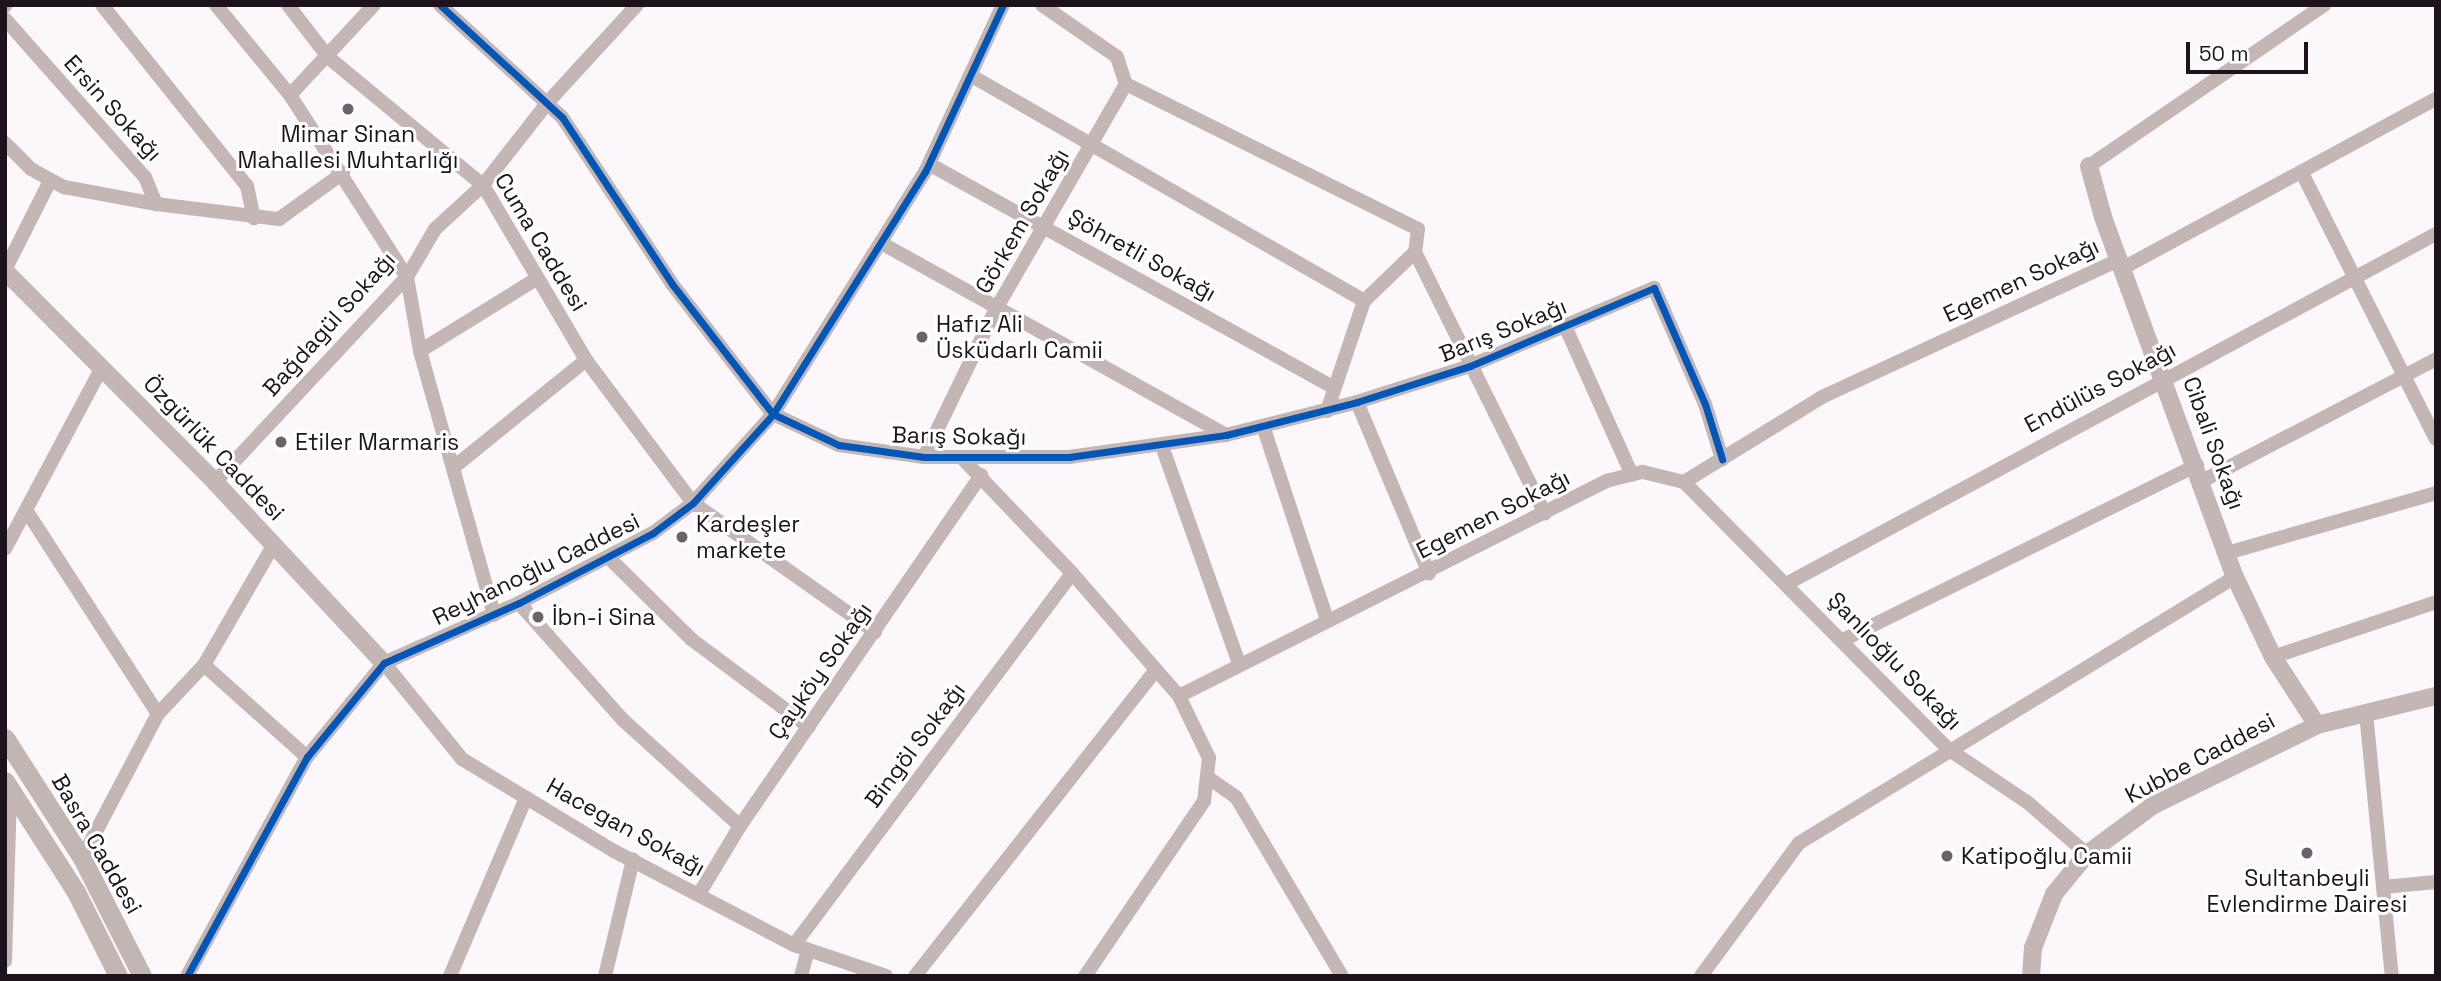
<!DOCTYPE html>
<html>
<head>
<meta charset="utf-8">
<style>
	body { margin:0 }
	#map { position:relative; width:2441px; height:981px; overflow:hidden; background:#fbf7fb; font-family:"Space Grotesk",sans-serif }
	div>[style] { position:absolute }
	.minor>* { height:14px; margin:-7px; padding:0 7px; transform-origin:7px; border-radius:7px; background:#c3b6b4 }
	.tertiary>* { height:18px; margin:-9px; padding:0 9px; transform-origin:9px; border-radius:9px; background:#c3b6b4 }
	.secondary>* { height:19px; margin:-9.5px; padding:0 9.5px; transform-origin:9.5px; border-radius:9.5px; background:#c2b6b3 }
	.cycleway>* { height:7px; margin:-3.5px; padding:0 3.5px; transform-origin:3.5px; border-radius:3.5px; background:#0057b8 }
	.dots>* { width:19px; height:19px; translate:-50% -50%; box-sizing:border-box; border:4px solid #fff; border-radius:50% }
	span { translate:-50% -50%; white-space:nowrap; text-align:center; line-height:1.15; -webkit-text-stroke:6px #fff; paint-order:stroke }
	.street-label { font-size:23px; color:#1c131d }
	.poi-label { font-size:23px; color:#1c131d }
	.left { translate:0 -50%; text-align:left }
	.frame { position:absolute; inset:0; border:7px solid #1c131d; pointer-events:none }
	.scale { position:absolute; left:2186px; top:42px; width:122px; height:32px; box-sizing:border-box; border:4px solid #1c131d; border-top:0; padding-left:9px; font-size:21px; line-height:24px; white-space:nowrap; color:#1c131d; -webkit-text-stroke:5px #fff; paint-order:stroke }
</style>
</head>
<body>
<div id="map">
	<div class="minor">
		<i style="left:102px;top:5px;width:232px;rotate:51.3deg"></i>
		<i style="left:247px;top:186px;width:33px;rotate:78deg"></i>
		<i style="left:216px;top:5px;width:117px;rotate:50.6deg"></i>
		<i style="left:290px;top:95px;width:216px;rotate:57.3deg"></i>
		<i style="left:407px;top:277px;width:75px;rotate:80deg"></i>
		<i style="left:420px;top:351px;width:274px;rotate:74.3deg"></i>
		<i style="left:288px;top:5px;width:66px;rotate:52.4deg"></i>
		<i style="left:328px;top:57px;width:201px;rotate:39.6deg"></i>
		<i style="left:483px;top:185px;width:203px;rotate:59.5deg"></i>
		<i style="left:586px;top:360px;width:179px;rotate:53.2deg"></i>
		<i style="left:693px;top:503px;width:223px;rotate:35.3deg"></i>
		<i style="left:440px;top:5px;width:166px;rotate:42.6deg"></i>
		<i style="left:562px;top:117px;width:200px;rotate:56.6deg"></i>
		<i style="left:672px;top:284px;width:165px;rotate:52.2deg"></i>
		<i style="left:773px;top:414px;width:73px;rotate:25.2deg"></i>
		<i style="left:839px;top:445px;width:86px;rotate:8deg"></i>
		<i style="left:924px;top:457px;width:145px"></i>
		<i style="left:1069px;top:457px;width:159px;rotate:-8deg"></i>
		<i style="left:1226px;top:435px;width:135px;rotate:-14.1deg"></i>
		<i style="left:1357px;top:402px;width:119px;rotate:-17.7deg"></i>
		<i style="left:1470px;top:366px;width:200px;rotate:-23deg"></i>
		<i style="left:1654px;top:288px;width:127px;rotate:66.3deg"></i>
		<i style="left:1705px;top:404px;width:58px;rotate:72.8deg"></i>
		<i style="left:1042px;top:5px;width:91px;rotate:34.7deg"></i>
		<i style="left:1117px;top:57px;width:28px;rotate:72deg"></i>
		<i style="left:5px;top:6px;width:1px;rotate:-45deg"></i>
		<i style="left:5px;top:19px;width:211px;rotate:48.5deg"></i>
		<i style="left:145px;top:177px;width:29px;rotate:68deg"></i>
		<i style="left:156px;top:204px;width:124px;rotate:7deg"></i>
		<i style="left:279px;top:219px;width:79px;rotate:-35.7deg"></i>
		<i style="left:970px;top:75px;width:454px;rotate:29.8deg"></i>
		<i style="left:1126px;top:84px;width:326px;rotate:26.4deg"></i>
		<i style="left:1418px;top:229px;width:23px;rotate:97deg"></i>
		<i style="left:1415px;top:252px;width:71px;rotate:136.1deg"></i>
		<i style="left:1364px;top:301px;width:116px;rotate:108.6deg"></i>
		<i style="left:290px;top:95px;width:123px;rotate:-47deg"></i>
		<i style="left:5px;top:143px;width:37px;rotate:45deg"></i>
		<i style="left:31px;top:169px;width:38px;rotate:29deg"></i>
		<i style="left:64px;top:187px;width:94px;rotate:10.5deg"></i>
		<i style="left:929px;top:164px;width:461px;rotate:28.9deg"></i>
		<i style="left:2089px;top:166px;width:285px;rotate:-34.4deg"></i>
		<i style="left:2302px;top:173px;width:298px;rotate:63.3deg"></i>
		<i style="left:883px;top:244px;width:393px;rotate:29.1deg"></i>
		<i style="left:1415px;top:252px;width:292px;rotate:63.6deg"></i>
		<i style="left:2123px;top:268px;width:356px;rotate:-28.4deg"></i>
		<i style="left:5px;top:270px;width:100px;rotate:-63.2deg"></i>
		<i style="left:1565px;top:326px;width:163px;rotate:65.8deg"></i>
		<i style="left:420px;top:351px;width:137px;rotate:-31.8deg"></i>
		<i style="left:1357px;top:402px;width:186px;rotate:67.2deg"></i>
		<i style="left:1263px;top:426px;width:203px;rotate:71.7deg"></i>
		<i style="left:1162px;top:446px;width:230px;rotate:70.5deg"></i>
		<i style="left:924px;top:457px;width:165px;rotate:-64.1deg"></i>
		<i style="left:996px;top:309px;width:260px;rotate:-60deg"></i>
		<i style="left:962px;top:458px;width:159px;rotate:46.3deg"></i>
		<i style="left:1072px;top:573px;width:163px;rotate:49deg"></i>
		<i style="left:1179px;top:696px;width:69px;rotate:64.2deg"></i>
		<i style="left:1209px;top:758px;width:43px;rotate:96.6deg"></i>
		<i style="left:1204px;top:801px;width:212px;rotate:124.2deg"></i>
		<i style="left:454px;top:467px;width:170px;rotate:-39deg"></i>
		<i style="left:2202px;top:481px;width:264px;rotate:-27.5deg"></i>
		<i style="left:215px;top:482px;width:281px;rotate:-46.9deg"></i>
		<i style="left:407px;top:277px;width:56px;rotate:-59.7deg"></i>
		<i style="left:435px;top:229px;width:65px;rotate:-42.5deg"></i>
		<i style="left:483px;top:185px;width:105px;rotate:-51.9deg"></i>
		<i style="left:548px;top:102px;width:132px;rotate:-47.5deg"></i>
		<i style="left:1684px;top:482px;width:375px;rotate:45.3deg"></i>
		<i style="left:1948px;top:749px;width:95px;rotate:33.9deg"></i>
		<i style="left:2027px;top:802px;width:79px;rotate:40.9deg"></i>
		<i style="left:26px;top:510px;width:243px;rotate:57.1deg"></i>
		<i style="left:5px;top:549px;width:206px;rotate:-61.9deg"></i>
		<i style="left:2227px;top:553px;width:217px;rotate:-16deg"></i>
		<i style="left:609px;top:558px;width:115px;rotate:44.6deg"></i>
		<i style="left:691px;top:639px;width:147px;rotate:36.7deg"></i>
		<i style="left:1788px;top:583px;width:736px;rotate:-28.31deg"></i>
		<i style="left:519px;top:603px;width:157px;rotate:48.4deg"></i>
		<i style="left:623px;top:720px;width:158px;rotate:42.2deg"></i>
		<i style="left:1843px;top:640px;width:395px;rotate:-26.3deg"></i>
		<i style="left:2273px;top:657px;width:172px;rotate:-18.6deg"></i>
		<i style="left:384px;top:663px;width:124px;rotate:50.9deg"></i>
		<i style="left:462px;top:759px;width:178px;rotate:31.2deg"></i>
		<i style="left:614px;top:851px;width:203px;rotate:27.6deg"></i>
		<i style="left:794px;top:945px;width:97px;rotate:18.6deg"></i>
		<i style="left:204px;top:665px;width:138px;rotate:41.8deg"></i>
		<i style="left:1179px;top:696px;width:478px;rotate:-26.7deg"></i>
		<i style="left:1606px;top:481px;width:38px;rotate:-14deg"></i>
		<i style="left:1643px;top:472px;width:42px;rotate:13.7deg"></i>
		<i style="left:1684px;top:482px;width:162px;rotate:-31.6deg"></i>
		<i style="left:1822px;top:397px;width:327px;rotate:-24.8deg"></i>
		<i style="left:2366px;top:713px;width:264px;rotate:84.4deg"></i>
		<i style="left:1210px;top:779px;width:32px;rotate:35deg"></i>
		<i style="left:1236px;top:797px;width:208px;rotate:59.4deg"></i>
		<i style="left:82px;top:858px;width:163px;rotate:-62.2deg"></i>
		<i style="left:158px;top:714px;width:67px;rotate:-46.8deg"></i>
		<i style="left:204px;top:665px;width:138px;rotate:-59.9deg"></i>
		<i style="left:2383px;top:887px;width:53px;rotate:-5.4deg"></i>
		<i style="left:699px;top:894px;width:79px;rotate:-58.9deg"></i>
		<i style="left:740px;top:826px;width:426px;rotate:-55.5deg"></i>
		<i style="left:794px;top:945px;width:464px;rotate:-53.2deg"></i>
		<i style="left:5px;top:961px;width:172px;rotate:-88.3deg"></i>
		<i style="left:187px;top:976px;width:250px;rotate:-61.3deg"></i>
		<i style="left:307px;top:757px;width:122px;rotate:-50.7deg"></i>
		<i style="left:384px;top:663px;width:148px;rotate:-24deg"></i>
		<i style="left:519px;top:603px;width:151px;rotate:-27.6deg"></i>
		<i style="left:653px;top:533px;width:50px;rotate:-36.9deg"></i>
		<i style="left:693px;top:503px;width:120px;rotate:-48deg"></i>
		<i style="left:773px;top:414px;width:286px;rotate:-57.9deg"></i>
		<i style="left:925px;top:172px;width:184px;rotate:-65deg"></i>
		<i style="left:450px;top:976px;width:194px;rotate:-66.9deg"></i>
		<i style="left:605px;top:976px;width:120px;rotate:-76.5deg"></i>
		<i style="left:801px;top:976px;width:27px;rotate:-75deg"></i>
		<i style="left:915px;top:976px;width:388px;rotate:-51.8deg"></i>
		<i style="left:1701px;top:976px;width:165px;rotate:-53.6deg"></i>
		<i style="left:1799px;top:843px;width:511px;rotate:-31.39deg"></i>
	</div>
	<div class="tertiary">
		<i style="left:2089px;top:166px;width:53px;rotate:74.6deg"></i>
		<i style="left:2103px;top:217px;width:383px;rotate:69.9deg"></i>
		<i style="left:2235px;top:577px;width:89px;rotate:64.6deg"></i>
		<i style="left:2273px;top:657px;width:81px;rotate:57.1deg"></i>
		<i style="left:5px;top:271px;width:298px;rotate:45.1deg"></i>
		<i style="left:215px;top:482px;width:248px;rotate:47deg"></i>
		<i style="left:2031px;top:976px;width:28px;rotate:-86deg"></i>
		<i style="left:2033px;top:948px;width:58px;rotate:-68.7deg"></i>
		<i style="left:2054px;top:894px;width:52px;rotate:-50.5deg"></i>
		<i style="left:2087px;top:854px;width:81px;rotate:-36.4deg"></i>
		<i style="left:2152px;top:806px;width:184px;rotate:-26.1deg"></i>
		<i style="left:2317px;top:725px;width:122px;rotate:-13.7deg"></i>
	</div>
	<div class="secondary">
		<i style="left:5px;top:738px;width:143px;rotate:57.3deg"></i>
		<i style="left:82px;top:858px;width:132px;rotate:63deg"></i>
		<i style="left:5px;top:781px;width:132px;rotate:57.4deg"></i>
		<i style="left:76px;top:892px;width:94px;rotate:63.4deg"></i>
	</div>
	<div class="cycleway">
		<i style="left:440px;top:5px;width:166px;rotate:42.6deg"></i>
		<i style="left:562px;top:117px;width:200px;rotate:56.6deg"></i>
		<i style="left:672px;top:284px;width:165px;rotate:52.2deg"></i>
		<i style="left:773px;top:414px;width:73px;rotate:25.2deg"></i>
		<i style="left:839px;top:445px;width:86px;rotate:8deg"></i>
		<i style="left:924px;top:457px;width:145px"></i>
		<i style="left:1069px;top:457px;width:159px;rotate:-8deg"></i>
		<i style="left:1226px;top:435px;width:135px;rotate:-14.1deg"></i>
		<i style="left:1357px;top:402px;width:119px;rotate:-17.7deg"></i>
		<i style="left:1470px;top:366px;width:200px;rotate:-23deg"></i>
		<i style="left:1654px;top:288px;width:127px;rotate:66.3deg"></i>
		<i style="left:1705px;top:404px;width:58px;rotate:72.8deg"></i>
		<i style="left:187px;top:976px;width:250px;rotate:-61.3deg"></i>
		<i style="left:307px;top:757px;width:122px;rotate:-50.7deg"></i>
		<i style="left:384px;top:663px;width:148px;rotate:-24deg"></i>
		<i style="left:519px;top:603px;width:151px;rotate:-27.6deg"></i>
		<i style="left:653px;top:533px;width:50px;rotate:-36.9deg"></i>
		<i style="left:693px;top:503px;width:120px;rotate:-48deg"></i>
		<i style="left:773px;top:414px;width:286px;rotate:-57.9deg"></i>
		<i style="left:925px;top:172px;width:184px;rotate:-65deg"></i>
	</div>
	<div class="dots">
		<i style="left:348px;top:109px;background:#6a636b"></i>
		<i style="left:922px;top:337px;background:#6a636b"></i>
		<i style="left:281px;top:442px;background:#6a636b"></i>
		<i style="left:682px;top:537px;background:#6a636b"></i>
		<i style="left:538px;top:617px;background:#6a636b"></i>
		<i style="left:2307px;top:853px;background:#6a636b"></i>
		<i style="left:1947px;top:856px;background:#6a636b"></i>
	</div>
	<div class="street-label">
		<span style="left:113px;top:108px;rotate:48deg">Ersin Sokağı</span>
		<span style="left:1022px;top:221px;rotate:-60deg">Görkem Sokağı</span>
		<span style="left:541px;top:242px;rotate:59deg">Cuma Caddesi</span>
		<span style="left:1142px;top:255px;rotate:29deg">Şöhretli Sokağı</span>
		<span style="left:2021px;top:280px;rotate:-25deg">Egemen Sokağı</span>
		<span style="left:329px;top:324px;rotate:-48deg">Bağdagül Sokağı</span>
		<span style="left:1503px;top:330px;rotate:-22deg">Barış Sokağı</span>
		<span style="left:2100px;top:387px;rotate:-28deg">Endülüs Sokağı</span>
		<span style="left:959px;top:436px;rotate:1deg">Barış Sokağı</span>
		<span style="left:2214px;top:443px;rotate:70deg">Cibali Sokağı</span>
		<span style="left:214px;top:448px;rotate:46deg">Özgürlük Caddesi</span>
		<span style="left:1493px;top:514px;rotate:-27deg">Egemen Sokağı</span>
		<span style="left:536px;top:569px;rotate:-26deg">Reyhanoğlu Caddesi</span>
		<span style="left:1895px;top:661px;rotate:46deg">Şanlıoğlu Sokağı</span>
		<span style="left:820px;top:671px;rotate:-55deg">Çayköy Sokağı</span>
		<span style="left:915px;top:745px;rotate:-53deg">Bingöl Sokağı</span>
		<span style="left:2200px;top:758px;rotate:-28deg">Kubbe Caddesi</span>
		<span style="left:626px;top:827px;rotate:29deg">Hacegan Sokağı</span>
		<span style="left:97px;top:844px;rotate:60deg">Basra Caddesi</span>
	</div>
	<div class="poi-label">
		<span style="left:348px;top:147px">Mimar Sinan<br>Mahallesi Muhtarlığı</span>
		<span class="left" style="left:936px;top:337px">Hafız Ali<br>Üsküdarlı Camii</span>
		<span class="left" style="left:295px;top:442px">Etiler Marmaris</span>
		<span class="left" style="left:696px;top:537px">Kardeşler<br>markete</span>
		<span class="left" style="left:552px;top:617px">İbn-i Sina</span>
		<span class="left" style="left:1961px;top:856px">Katipoğlu Camii</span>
		<span style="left:2307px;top:891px">Sultanbeyli<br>Evlendirme Dairesi</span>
	</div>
	<div class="frame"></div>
	<div class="scale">50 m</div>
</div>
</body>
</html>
